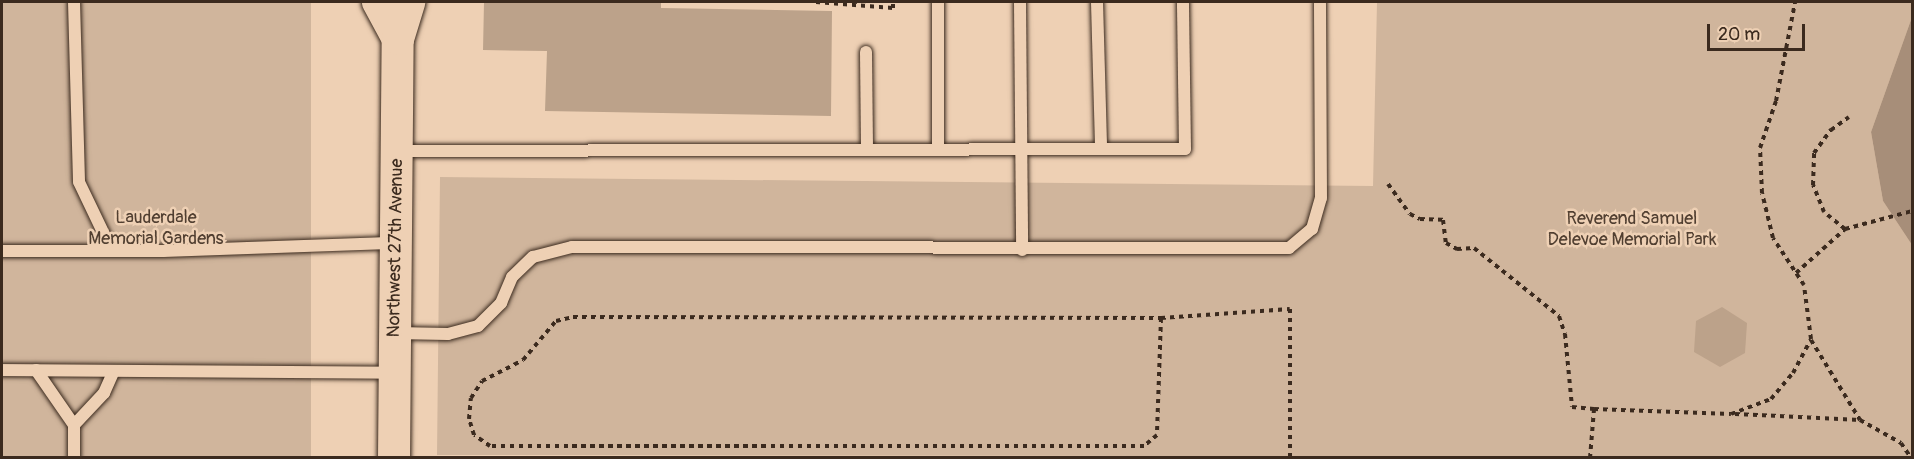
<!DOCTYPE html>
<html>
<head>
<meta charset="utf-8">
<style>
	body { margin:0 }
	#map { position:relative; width:1914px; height:459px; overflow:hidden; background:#eed0b4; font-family:Pangolin,sans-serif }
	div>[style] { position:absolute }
	.green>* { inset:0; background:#d0b59c }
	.water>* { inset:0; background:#a78e79 }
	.building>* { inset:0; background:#bca28a }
	.path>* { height:4px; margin-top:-2px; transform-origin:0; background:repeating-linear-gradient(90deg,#3b2a1e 0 4.5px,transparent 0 9px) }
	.roads { filter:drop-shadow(0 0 2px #3b2a1e) drop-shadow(0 0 2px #3b2a1e) }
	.service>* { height:12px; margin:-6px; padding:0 6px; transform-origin:6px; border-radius:6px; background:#eed0b4 }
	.tertiary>* { height:32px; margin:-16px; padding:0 16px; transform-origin:16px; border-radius:16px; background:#eed0b4 }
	span { translate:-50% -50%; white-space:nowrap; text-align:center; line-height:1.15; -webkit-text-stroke:5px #eed0b4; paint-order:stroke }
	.park-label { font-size:18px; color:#513f31 }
	.street-label { font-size:18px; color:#3b2a1e }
	.frame { position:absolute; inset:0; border:3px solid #3b2a1e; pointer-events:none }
	.scale { position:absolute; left:1707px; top:24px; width:98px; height:27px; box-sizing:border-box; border:3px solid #3b2a1e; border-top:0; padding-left:8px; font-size:18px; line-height:21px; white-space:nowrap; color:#3b2a1e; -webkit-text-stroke:4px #eed0b4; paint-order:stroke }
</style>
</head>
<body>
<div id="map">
	<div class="green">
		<i style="clip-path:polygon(2px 2px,311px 2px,311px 457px,2px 457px)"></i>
		<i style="clip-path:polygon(1377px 2px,1912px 2px,1912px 17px,1871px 132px,1883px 201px,1912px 245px,1912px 457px,437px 455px,440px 177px,1373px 186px)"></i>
	</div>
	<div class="water">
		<i style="clip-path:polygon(1912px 17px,1912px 245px,1883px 201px,1871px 132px)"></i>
	</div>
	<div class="building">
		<i style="clip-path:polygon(484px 2px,661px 2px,661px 8px,832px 11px,831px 116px,545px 111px,547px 51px,483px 50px)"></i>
		<i style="clip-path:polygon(1722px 307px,1747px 323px,1745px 353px,1720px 367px,1694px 352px,1696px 321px)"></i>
	</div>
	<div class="path">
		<i style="left:816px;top:2px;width:77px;rotate:4.5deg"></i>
		<i style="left:893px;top:8px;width:6px;rotate:-90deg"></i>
		<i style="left:1388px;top:184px;width:37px;rotate:54deg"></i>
		<i style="left:1410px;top:214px;width:11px;rotate:27deg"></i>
		<i style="left:1420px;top:219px;width:23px;rotate:2deg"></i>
		<i style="left:1443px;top:220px;width:23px;rotate:83deg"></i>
		<i style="left:1446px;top:243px;width:13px;rotate:29deg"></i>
		<i style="left:1457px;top:249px;width:17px;rotate:-3deg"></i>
		<i style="left:1474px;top:248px;width:109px;rotate:38.7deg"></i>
		<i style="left:1559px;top:316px;width:19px;rotate:72deg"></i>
		<i style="left:1565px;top:334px;width:73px;rotate:84.5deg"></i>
		<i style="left:1572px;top:407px;width:22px;rotate:5deg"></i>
		<i style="left:1845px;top:229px;width:27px;rotate:-141deg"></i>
		<i style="left:1824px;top:212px;width:29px;rotate:-112deg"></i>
		<i style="left:1813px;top:185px;width:32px;rotate:-88deg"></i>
		<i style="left:1814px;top:153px;width:29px;rotate:-54deg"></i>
		<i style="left:1831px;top:130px;width:22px;rotate:-36deg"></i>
		<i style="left:1796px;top:273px;width:66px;rotate:-41.9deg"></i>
		<i style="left:1845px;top:229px;width:69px;rotate:-15deg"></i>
		<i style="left:1161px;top:318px;width:117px;rotate:92deg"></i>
		<i style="left:1157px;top:435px;width:17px;rotate:140deg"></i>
		<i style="left:1144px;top:446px;width:654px;rotate:180deg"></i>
		<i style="left:490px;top:446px;width:19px;rotate:-145deg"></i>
		<i style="left:474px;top:435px;width:17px;rotate:-107deg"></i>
		<i style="left:469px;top:419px;width:21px;rotate:-85deg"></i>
		<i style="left:471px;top:398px;width:20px;rotate:-57deg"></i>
		<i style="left:482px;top:381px;width:46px;rotate:-27.1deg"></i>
		<i style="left:523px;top:360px;width:51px;rotate:-49.8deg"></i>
		<i style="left:556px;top:321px;width:17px;rotate:-13deg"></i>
		<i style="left:573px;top:317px;width:588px;rotate:0.1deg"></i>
		<i style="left:1161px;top:318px;width:129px;rotate:-4deg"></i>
		<i style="left:1290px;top:309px;width:149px;rotate:90deg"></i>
		<i style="left:1811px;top:340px;width:94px;rotate:58.5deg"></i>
		<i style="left:1860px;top:420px;width:47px;rotate:29.3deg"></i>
		<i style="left:1901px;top:443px;width:18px;rotate:56deg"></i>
		<i style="left:1735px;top:414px;width:125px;rotate:2.7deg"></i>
		<i style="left:1590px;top:458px;width:49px;rotate:-85.3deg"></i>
		<i style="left:1594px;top:409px;width:137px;rotate:2.1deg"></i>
		<i style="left:1731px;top:414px;width:43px;rotate:-20.6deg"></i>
		<i style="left:1771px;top:399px;width:34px;rotate:-50deg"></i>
		<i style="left:1793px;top:373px;width:38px;rotate:-62deg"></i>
		<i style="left:1811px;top:339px;width:54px;rotate:-97.4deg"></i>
		<i style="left:1804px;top:285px;width:56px;rotate:-123.4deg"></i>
		<i style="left:1773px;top:238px;width:46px;rotate:-103.7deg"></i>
		<i style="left:1762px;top:193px;width:45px;rotate:-92.5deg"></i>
		<i style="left:1760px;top:148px;width:50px;rotate:-71.2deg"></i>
		<i style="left:1776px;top:101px;width:101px;rotate:-79.1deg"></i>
	</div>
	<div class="roads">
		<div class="service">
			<i style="left:74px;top:2px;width:180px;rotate:88.4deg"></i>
			<i style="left:79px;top:182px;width:76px;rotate:64.4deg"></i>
			<i style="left:938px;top:2px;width:148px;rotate:90deg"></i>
			<i style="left:1020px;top:2px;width:248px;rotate:89.5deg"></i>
			<i style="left:1097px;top:2px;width:147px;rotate:88.4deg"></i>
			<i style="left:866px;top:52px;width:98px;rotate:89.4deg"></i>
			<i style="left:398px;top:151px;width:787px;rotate:-0.15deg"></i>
			<i style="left:1185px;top:149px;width:147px;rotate:-90.8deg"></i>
			<i style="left:2px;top:251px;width:161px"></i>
			<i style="left:163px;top:251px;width:233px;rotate:-2deg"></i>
			<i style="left:395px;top:333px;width:53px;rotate:1.1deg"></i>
			<i style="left:448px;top:334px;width:31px;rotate:-15deg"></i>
			<i style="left:478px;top:326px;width:33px;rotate:-45deg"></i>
			<i style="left:501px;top:303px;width:28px;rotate:-67deg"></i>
			<i style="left:512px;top:277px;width:29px;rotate:-44deg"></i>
			<i style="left:533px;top:257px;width:40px;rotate:-14.4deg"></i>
			<i style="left:572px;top:247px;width:717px;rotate:0.08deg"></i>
			<i style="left:1289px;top:248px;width:30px;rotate:-40deg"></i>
			<i style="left:1312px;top:229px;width:32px;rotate:-74deg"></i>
			<i style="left:1321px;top:198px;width:196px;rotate:-90.3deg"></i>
			<i style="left:2px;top:370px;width:391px;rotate:0.4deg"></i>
			<i style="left:36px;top:370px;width:67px;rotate:55.4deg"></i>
			<i style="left:74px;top:458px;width:33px;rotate:-90deg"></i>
			<i style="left:74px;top:425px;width:44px;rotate:-46.8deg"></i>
			<i style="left:104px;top:393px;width:24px;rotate:-66deg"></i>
		</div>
		<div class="tertiary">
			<i style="left:378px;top:2px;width:42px;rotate:61.6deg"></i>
			<i style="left:394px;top:458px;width:419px;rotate:-89.5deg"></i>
			<i style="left:398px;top:39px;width:39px;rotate:-73deg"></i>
		</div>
	</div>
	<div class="park-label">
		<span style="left:156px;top:229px">Lauderdale<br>Memorial Gardens</span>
		<span style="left:1632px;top:230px">Reverend Samuel<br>Delevoe Memorial Park</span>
	</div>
	<div class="street-label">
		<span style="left:396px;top:248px;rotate:-89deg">Northwest 27th Avenue</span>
	</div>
	<div class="frame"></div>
	<div class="scale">20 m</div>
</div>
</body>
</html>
